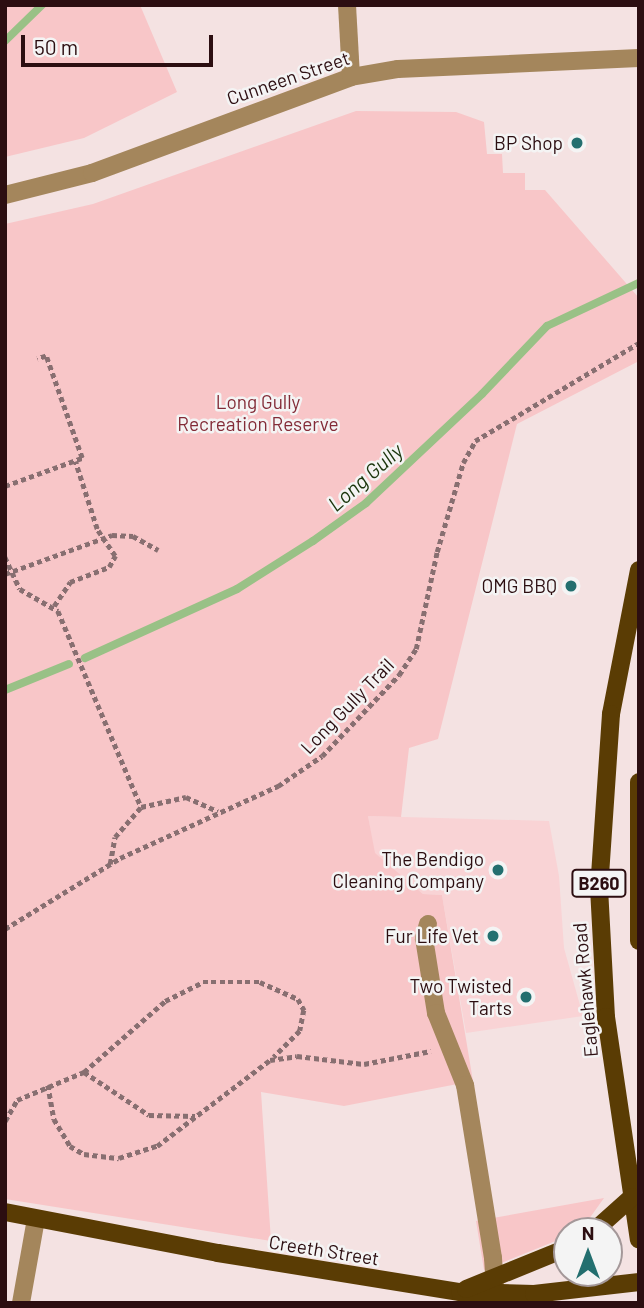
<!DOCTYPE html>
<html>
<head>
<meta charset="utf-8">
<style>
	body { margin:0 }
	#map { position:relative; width:644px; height:1308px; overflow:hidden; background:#f4e2e2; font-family:Barlow,sans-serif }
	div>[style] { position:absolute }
	.built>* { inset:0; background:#f9d3d5 }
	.green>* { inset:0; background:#f8c6c8 }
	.stream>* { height:8px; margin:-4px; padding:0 4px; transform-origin:4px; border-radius:4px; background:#99c186 }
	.path>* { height:4.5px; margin-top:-2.25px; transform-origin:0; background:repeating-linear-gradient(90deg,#886f71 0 5px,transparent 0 8.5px) }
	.minor>* { height:18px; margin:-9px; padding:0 9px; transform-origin:9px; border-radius:9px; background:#a4865c }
	.major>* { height:18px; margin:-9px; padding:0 9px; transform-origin:9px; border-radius:9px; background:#5a3c04 }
	.dots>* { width:19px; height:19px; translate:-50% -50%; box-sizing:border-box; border:4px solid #f4f4f4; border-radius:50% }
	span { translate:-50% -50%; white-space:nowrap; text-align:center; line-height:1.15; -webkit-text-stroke:5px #f4f4f4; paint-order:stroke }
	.shield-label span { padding:2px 5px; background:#f4f4f4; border:2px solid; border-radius:5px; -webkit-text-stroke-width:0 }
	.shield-label { font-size:18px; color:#2c0e11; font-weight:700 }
	.street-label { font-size:19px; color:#2c0e11 }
	.poi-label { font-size:19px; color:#2c0e11 }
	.right { translate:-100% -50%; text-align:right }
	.park-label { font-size:19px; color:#832b37 }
	.water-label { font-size:21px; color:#1b350c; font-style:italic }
	.frame { position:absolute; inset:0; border:7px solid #2c0e11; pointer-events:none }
	.north { position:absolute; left:553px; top:1217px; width:70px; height:70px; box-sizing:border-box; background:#f4f4f4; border:2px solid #a49899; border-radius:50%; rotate:0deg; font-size:19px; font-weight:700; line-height:28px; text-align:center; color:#2c0e11 }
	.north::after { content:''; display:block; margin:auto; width:24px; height:32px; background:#236f6f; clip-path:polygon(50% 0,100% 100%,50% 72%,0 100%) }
	.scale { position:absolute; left:21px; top:35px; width:192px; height:32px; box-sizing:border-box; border:4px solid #2c0e11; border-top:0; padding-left:9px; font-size:21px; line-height:24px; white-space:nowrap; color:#2c0e11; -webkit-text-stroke:5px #f4f4f4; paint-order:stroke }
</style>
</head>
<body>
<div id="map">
	<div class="built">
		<i style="clip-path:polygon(368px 816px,549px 821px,559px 876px,564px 948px,583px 1016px,466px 1033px,442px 895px,423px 894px,374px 853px)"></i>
	</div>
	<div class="green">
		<i style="clip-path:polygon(5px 5px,140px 5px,177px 92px,84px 138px,5px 157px)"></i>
		<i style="clip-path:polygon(356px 111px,456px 112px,484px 122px,487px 154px,502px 154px,503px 173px,525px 173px,525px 190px,545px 190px,639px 298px,639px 361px,517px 424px,438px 739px,409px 748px,401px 817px,368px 816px,375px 853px,423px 894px,442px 895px,473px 1081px,344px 1106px,261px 1092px,271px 1241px,5px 1199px,5px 224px,93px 204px)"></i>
		<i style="clip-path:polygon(604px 1198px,584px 1226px,567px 1231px,563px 1238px,484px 1270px,476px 1221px)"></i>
	</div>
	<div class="stream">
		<i style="left:5px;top:41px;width:52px;rotate:-44.2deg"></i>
		<i style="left:85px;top:658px;width:167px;rotate:-24.4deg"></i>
		<i style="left:237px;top:589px;width:90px;rotate:-32.3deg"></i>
		<i style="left:313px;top:541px;width:65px;rotate:-35.6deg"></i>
		<i style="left:366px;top:503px;width:159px;rotate:-43.2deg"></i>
		<i style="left:482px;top:394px;width:94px;rotate:-46.3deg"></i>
		<i style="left:547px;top:326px;width:102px;rotate:-25.1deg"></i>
		<i style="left:5px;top:690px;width:69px;rotate:-22.1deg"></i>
	</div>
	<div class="path">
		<i style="left:5px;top:486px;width:82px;rotate:-20deg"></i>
		<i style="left:82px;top:458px;width:108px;rotate:-109.4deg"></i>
		<i style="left:46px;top:356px;width:9px;rotate:162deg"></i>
		<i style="left:5px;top:557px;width:35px;rotate:65deg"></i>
		<i style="left:20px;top:589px;width:44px;rotate:30.1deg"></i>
		<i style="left:58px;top:611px;width:213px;rotate:67deg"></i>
		<i style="left:5px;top:574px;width:114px;rotate:-20deg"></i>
		<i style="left:112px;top:535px;width:21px;rotate:3deg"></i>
		<i style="left:133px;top:536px;width:29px;rotate:29deg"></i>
		<i style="left:54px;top:606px;width:29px;rotate:-56deg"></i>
		<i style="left:70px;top:582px;width:42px;rotate:-21deg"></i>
		<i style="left:109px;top:567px;width:13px;rotate:-61deg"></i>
		<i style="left:115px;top:556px;width:32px;rotate:-124deg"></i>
		<i style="left:97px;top:529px;width:71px;rotate:-107.9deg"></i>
		<i style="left:110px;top:864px;width:27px;rotate:-80deg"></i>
		<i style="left:115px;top:837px;width:40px;rotate:-49deg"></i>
		<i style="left:141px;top:807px;width:46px;rotate:-12.5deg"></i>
		<i style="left:186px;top:797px;width:35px;rotate:24deg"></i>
		<i style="left:5px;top:929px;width:135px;rotate:-31.7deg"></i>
		<i style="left:120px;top:858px;width:174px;rotate:-24.5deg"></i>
		<i style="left:278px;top:786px;width:53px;rotate:-34.3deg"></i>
		<i style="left:322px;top:756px;width:112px;rotate:-46.5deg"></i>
		<i style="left:399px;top:675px;width:31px;rotate:-57deg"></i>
		<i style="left:416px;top:649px;width:99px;rotate:-77.8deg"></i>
		<i style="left:437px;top:552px;width:93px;rotate:-73.7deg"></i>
		<i style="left:463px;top:463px;width:25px;rotate:-61deg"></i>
		<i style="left:475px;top:441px;width:191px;rotate:-30.9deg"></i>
		<i style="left:84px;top:1072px;width:78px;rotate:33.5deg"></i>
		<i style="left:149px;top:1115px;width:46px;rotate:1.2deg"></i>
		<i style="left:48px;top:1085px;width:35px;rotate:80deg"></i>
		<i style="left:54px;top:1119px;width:31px;rotate:59deg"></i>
		<i style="left:70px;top:1146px;width:16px;rotate:30deg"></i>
		<i style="left:84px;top:1154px;width:35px;rotate:7deg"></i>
		<i style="left:119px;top:1158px;width:40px;rotate:-18deg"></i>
		<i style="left:157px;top:1146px;width:142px;rotate:-37.3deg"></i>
		<i style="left:270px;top:1060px;width:27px;rotate:-8deg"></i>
		<i style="left:297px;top:1056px;width:67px;rotate:6.8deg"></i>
		<i style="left:364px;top:1064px;width:68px;rotate:-11deg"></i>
		<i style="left:5px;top:1121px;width:24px;rotate:-60deg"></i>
		<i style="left:17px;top:1100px;width:73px;rotate:-22.7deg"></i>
		<i style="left:84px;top:1072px;width:108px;rotate:-41.2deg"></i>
		<i style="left:165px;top:1001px;width:42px;rotate:-26.6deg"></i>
		<i style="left:203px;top:982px;width:57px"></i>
		<i style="left:260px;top:982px;width:42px;rotate:24.1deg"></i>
		<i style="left:298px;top:999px;width:13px;rotate:61deg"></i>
		<i style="left:304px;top:1010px;width:21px;rotate:101deg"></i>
		<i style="left:300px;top:1031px;width:37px;rotate:135deg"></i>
	</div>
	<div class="minor">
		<i style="left:347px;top:5px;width:72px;rotate:86.8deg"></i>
		<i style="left:5px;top:195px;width:90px;rotate:-14.2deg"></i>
		<i style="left:92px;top:173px;width:276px;rotate:-20.3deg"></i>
		<i style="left:351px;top:77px;width:48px;rotate:-9.7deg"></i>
		<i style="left:398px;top:69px;width:241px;rotate:-2.6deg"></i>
		<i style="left:428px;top:924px;width:15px;rotate:106deg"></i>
		<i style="left:424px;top:938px;width:76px;rotate:80.9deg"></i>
		<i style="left:436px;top:1013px;width:78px;rotate:68.1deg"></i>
		<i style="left:465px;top:1085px;width:175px;rotate:80.8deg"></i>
		<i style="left:493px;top:1258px;width:45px;rotate:86.2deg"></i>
		<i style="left:21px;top:1303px;width:85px;rotate:-79.9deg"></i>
	</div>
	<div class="major">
		<i style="left:639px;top:570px;width:147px;rotate:101deg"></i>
		<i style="left:611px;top:714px;width:174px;rotate:93.9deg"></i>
		<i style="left:599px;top:888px;width:129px;rotate:86.9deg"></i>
		<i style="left:606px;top:1017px;width:225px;rotate:81.6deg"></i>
		<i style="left:639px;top:782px;width:159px;rotate:90deg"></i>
		<i style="left:5px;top:1212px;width:217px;rotate:10.9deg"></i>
		<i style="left:218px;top:1253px;width:245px;rotate:9.2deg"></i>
		<i style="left:460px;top:1292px;width:74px;rotate:1.5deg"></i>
		<i style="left:534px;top:1294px;width:106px;rotate:-6.5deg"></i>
		<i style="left:594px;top:1231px;width:51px;rotate:-41.8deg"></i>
		<i style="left:466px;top:1289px;width:109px;rotate:-22.1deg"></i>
	</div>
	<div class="dots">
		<i style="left:577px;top:143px;background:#236f6f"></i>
		<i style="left:571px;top:586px;background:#236f6f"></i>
		<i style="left:498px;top:870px;background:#236f6f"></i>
		<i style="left:493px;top:936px;background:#236f6f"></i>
		<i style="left:526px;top:997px;background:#236f6f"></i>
	</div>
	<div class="shield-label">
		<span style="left:599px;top:883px">B260</span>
	</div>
	<div class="street-label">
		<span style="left:288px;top:78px;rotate:-19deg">Cunneen Street</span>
		<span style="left:347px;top:706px;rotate:-46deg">Long Gully Trail</span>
		<span style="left:585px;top:990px;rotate:-95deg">Eaglehawk Road</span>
		<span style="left:324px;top:1250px;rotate:9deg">Creeth Street</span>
	</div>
	<div class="poi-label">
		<span class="right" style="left:563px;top:143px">BP Shop</span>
		<span class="right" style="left:557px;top:586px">OMG BBQ</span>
		<span class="right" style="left:484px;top:870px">The Bendigo<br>Cleaning Company</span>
		<span class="right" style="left:479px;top:936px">Fur Life Vet</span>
		<span class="right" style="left:512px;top:997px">Two Twisted<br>Tarts</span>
	</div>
	<div class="park-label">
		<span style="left:258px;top:413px">Long Gully<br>Recreation Reserve</span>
	</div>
	<div class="water-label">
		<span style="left:365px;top:477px;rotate:-41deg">Long Gully</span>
	</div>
	<div class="frame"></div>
	<div class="north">N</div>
	<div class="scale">50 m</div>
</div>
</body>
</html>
